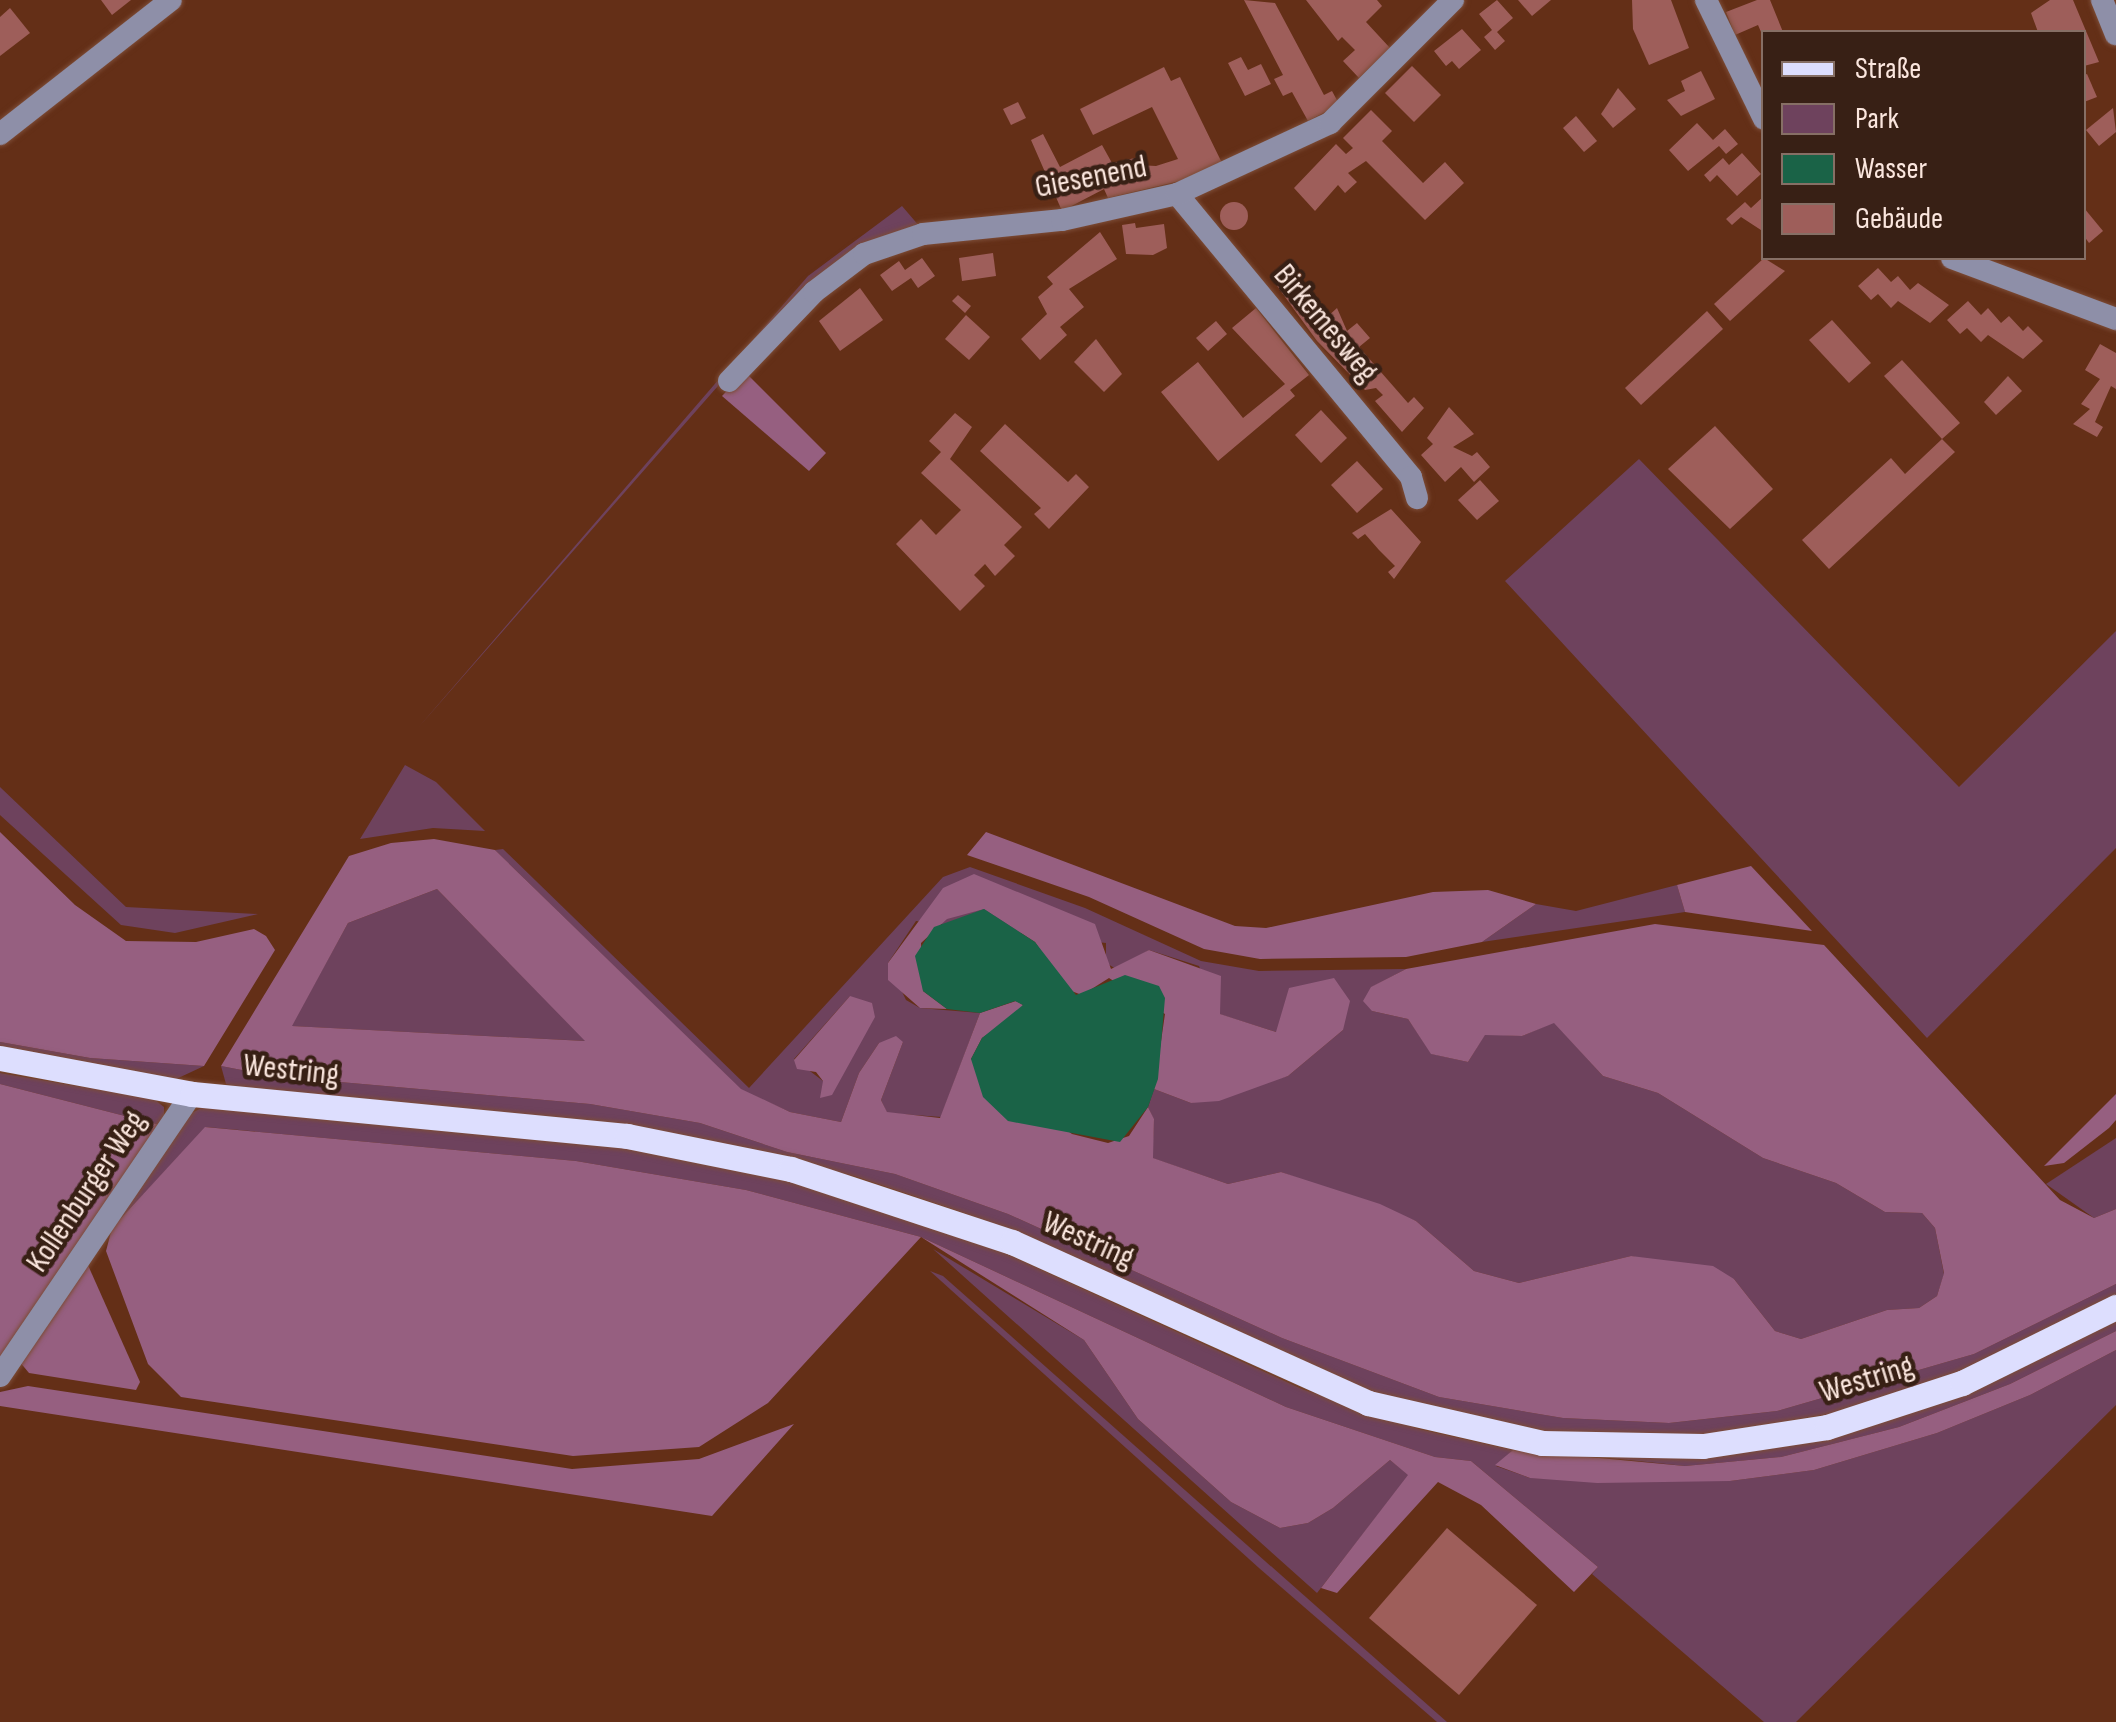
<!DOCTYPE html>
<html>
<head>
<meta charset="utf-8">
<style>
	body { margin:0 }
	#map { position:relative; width:2116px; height:1722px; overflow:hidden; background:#642f17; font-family:"Sofia Sans Condensed",sans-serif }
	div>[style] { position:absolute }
	.green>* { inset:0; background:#6e425d }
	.forest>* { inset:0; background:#965f80 }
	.water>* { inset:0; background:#1a6347 }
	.building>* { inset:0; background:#9e5e5a }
	.round { border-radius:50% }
	.roads { filter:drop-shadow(0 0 2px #7c4c37) drop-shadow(0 0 2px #7c4c37) }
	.minor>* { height:22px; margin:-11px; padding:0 11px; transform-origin:11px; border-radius:11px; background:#8e8fa8 }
	.major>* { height:25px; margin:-12.5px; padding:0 12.5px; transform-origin:12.5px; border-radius:12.5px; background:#dddefe }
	span { translate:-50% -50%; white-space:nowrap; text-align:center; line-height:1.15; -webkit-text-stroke:9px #382015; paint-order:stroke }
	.street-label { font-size:32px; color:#fbe6de }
	.legend { position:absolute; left:1761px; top:30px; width:325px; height:230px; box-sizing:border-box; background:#382015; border:2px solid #866f65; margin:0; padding:12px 18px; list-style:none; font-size:30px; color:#fbe6de }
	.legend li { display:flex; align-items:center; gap:20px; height:50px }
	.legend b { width:50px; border:2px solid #866f65 }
</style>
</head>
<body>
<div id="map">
	<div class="green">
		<i style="clip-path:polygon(902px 206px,920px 227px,861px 247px,725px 378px,417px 729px,808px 276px)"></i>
		<i style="clip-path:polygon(1639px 459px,1959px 787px,2116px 631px,2116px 848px,1927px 1038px,1505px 581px)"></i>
		<i style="clip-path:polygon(405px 765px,436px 782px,485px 831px,433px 828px,360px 839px)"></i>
		<i style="clip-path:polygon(0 787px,126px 907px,258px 914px,175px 933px,121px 925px,0 815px)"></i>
		<i style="clip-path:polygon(evenodd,503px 849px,749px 1088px,943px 877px,970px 867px,1085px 908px,1201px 961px,1259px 971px,1406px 969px,1372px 987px,1372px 1011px,1408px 1019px,1432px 1054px,1468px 1062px,1485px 1034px,1522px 1036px,1554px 1022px,1603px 1076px,1658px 1093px,1763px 1158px,1836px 1183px,1885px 1212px,1922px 1213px,1935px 1228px,1944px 1274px,1937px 1296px,1919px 1308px,1887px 1310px,1801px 1339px,1775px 1331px,1734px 1279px,1631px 1256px,1519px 1283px,1474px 1271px,1416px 1221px,1281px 1172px,1228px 1184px,1152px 1158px,1154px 1120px,1148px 1107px,1154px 1089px,1191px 1103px,1288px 1076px,1343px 1030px,1276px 1032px,1219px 1014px,1199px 966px,1149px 950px,1118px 970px,1106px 963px,1106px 943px,916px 921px,888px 963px,906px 1000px,920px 1008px,980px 1013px,941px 1117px,887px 1113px,881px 1100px,903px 1042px,879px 1043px,859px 1073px,841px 1122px,790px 1112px,741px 1090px,495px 850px,503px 849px,850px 996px,823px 1081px,794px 1059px,850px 996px)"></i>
		<i style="clip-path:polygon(1677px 885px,1685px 912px,1482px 942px,1536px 904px,1576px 911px)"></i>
		<i style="clip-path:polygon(437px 889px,586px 1041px,291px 1026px,348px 923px)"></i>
		<i style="clip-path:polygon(0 1042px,90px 1058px,204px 1066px,174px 1080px,0 1051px)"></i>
		<i style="clip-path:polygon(221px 1066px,272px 1076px,590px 1104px,700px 1123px,787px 1152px,895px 1174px,1008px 1214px,1282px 1338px,1439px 1397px,1563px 1418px,1669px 1423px,1777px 1411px,1974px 1354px,2116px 1284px,2116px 1295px,1962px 1371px,1846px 1411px,1692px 1437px,1562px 1435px,1370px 1392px,970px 1215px,857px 1177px,785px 1158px,248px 1089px,226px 1084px)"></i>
		<i style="clip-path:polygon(0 1073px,154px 1099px,164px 1107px,164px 1126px,0 1084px)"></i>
		<i style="clip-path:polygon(203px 1107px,619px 1146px,832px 1190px,963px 1234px,1302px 1389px,1419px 1429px,1513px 1450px,1496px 1466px,1530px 1478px,1730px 1481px,1814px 1470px,1937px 1433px,2030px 1395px,2116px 1350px,2116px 1405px,1796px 1722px,1764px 1722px,1592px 1574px,1598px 1567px,1471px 1461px,1435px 1457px,1286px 1407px,921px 1237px,746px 1190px,576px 1161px,206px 1127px,112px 1228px,188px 1115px)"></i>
		<i style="clip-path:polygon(2116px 1138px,2116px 1209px,2094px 1218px,2046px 1184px)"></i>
		<i style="clip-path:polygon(933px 1249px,1084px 1340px,1138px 1419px,1231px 1502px,1280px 1528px,1308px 1523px,1333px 1508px,1390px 1460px,1409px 1475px,1317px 1593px)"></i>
		<i style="clip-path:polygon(930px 1271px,943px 1276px,1447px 1722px,1437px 1722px,1259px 1568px)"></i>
		<i style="clip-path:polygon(2116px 1318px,2116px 1331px,2010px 1384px,1899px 1427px,1781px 1457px,1685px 1466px,1610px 1458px,1705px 1457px,1869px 1427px,1983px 1384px)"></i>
	</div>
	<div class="forest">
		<i style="clip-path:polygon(745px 372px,826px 453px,809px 471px,722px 396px)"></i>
		<i style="clip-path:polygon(0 832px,75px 905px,126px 941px,196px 942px,254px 929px,266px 936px,275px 950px,204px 1066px,90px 1058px,0 1042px)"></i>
		<i style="clip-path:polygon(986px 832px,1235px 926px,1266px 928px,1433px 892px,1488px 890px,1536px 904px,1482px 942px,1406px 957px,1260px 959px,1204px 949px,1089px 897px,967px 855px)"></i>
		<i style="clip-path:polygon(evenodd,434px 839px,495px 850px,741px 1089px,790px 1112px,841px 1122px,859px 1073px,879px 1043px,896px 1036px,903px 1042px,881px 1100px,887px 1112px,940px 1118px,980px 1013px,1016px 1001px,1023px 1005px,1018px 1014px,982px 1038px,971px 1059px,1072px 1134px,1108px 1143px,1129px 1136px,1148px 1107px,1154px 1119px,1153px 1158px,1228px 1184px,1281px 1172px,1380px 1204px,1416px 1221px,1474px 1271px,1519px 1283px,1631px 1256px,1713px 1266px,1734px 1279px,1775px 1331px,1801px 1339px,1887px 1310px,1919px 1308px,1937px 1296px,1944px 1273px,1935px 1228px,1922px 1213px,1885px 1212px,1836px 1183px,1763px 1158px,1658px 1093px,1603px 1076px,1554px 1023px,1522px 1036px,1485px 1035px,1468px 1062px,1431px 1054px,1408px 1019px,1372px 1011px,1363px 1001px,1371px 987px,1406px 969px,1655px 924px,1824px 945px,2060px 1200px,2094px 1218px,2116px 1209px,2116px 1284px,1974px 1354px,1777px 1411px,1669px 1423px,1563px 1418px,1439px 1397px,1282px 1338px,1008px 1214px,895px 1174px,787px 1152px,700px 1123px,590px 1104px,272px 1076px,221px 1066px,349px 856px,391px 843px,434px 839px,437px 889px,585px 1041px,292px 1026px,348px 923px,437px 889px)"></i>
		<i style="clip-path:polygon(1751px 866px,1812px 931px,1685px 912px,1677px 885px)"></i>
		<i style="clip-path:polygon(974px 874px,1095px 924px,1111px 969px,1149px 950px,1221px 976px,1220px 1014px,1276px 1032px,1289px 988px,1334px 978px,1350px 1001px,1343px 1030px,1288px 1076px,1219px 1101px,1191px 1103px,1154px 1089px,1165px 1014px,1109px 978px,1082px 995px,1066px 989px,1035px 942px,984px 909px,947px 919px,921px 943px,923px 991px,947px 1009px,920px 1008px,888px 980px,888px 963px,943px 888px)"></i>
		<i style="clip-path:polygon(850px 996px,872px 1003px,875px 1017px,832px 1095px,820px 1098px,823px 1081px,816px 1072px,797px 1069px,794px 1060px)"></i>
		<i style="clip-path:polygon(0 1084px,164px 1126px,0 1360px)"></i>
		<i style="clip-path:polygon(2116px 1094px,2116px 1120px,2109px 1128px,2064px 1163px,2044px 1166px)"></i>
		<i style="clip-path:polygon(205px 1127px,576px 1161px,746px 1190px,921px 1237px,1286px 1407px,1435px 1457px,1471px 1461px,1598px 1567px,1574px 1592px,1481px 1505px,1438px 1482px,1337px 1593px,1321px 1588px,1408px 1475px,1390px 1460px,1333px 1508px,1308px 1523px,1280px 1528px,1231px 1502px,1138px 1419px,1084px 1340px,921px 1237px,768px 1403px,699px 1447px,573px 1456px,181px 1397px,148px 1364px,106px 1251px,112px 1228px)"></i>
		<i style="clip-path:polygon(87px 1263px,140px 1382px,136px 1390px,29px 1373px,19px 1361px)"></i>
		<i style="clip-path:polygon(2116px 1331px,2116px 1350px,2030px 1395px,1937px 1433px,1814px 1470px,1730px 1481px,1597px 1483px,1530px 1478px,1495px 1465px,1513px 1450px,1685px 1466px,1781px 1457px,1899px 1427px,2010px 1384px)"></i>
		<i style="clip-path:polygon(28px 1386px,572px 1469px,699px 1459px,794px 1424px,712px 1516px,0 1406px,0 1392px)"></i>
	</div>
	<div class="water">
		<i style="clip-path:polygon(984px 909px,1035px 942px,1076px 995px,1125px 975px,1159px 986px,1165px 998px,1158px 1079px,1148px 1107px,1120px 1142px,1008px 1121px,983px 1097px,971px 1059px,982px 1038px,1023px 1005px,1015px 1001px,980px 1013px,947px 1009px,923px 991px,915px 956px,934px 927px)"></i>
	</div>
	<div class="building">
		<i style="clip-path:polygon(101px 0,131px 0,112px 15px)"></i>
		<i style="clip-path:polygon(1244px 0,1275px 3px,1324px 95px,1332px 91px,1338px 102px,1331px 109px,1308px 121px,1292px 92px,1283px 96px,1274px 79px,1283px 75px)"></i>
		<i style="clip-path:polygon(1306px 0,1377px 0,1382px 6px,1366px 22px,1390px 48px,1359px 78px,1343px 61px,1355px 50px,1342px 37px,1338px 41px)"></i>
		<i style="clip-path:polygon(1497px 0,1513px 18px,1497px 32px,1505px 41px,1495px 50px,1484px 37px,1492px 30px,1479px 14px)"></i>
		<i style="clip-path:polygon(1518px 0,1551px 0,1532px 16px)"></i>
		<i style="clip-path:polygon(1632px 0,1671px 0,1689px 48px,1649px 65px,1633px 29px)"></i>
		<i style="clip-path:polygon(1757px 0,1770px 0,1783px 32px,1761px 32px,1758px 25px,1735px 35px,1726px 12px)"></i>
		<i style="clip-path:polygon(2050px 0,2073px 0,2099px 62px,2084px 66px,2084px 32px,2038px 32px,2031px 13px)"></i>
		<i style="clip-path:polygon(10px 8px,30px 33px,0 56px,0 17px)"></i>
		<i style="clip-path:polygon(1462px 29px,1481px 50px,1459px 69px,1452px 61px,1446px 66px,1434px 51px)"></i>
		<i style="clip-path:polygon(1241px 57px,1248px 70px,1261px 64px,1271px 84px,1245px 96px,1228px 63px)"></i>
		<i style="clip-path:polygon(1412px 66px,1441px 95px,1414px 122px,1385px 93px)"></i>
		<i style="clip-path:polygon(1164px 67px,1171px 81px,1180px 77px,1222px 163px,1188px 179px,1108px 198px,1104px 189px,1062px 211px,1031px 140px,1043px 134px,1060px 167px,1102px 145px,1112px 163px,1135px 158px,1137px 165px,1156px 166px,1178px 159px,1152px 107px,1093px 135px,1080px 109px)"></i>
		<i style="clip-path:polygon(1701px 71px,1715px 99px,1681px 116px,1667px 100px,1685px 91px,1681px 81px)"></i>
		<i style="clip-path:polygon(2087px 74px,2097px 97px,2084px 102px,2084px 75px)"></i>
		<i style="clip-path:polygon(1618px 88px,1636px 109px,1613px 128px,1601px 114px)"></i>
		<i style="clip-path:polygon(1018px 102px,1026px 118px,1011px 125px,1003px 109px)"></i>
		<i style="clip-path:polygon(2113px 108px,2116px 132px,2099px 146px,2086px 130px)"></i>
		<i style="clip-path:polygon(1371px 110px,1392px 131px,1382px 141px,1423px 183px,1445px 162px,1464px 183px,1425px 220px,1366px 161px,1348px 173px,1357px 182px,1345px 193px,1338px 185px,1315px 211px,1294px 188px,1336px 144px,1346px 154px,1353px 148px,1343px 138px)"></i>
		<i style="clip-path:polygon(1576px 116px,1597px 141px,1584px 152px,1563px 128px)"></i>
		<i style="clip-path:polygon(1697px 123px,1713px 140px,1725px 129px,1738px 144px,1726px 154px,1719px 146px,1688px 171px,1669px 150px)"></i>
		<i style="clip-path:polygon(1742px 153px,1761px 174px,1737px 196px,1717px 175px,1710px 182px,1704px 175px,1723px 158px,1729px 165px)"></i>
		<i style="clip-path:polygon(1764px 196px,1764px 232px,1741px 217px,1732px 225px,1726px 219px,1745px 202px,1751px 208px)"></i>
		<i class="round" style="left:1220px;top:202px;width:28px;height:28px"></i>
		<i style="clip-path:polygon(2084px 208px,2103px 231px,2089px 243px,2084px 236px)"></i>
		<i style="clip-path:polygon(1135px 223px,1136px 228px,1164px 224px,1167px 248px,1153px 255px,1126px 254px,1122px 225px)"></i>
		<i style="clip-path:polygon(1100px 232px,1117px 259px,1069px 289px,1084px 307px,1060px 327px,1067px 335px,1040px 360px,1021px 339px,1047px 314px,1038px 297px,1053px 284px,1047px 277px)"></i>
		<i style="clip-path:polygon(993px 253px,996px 276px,962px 281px,959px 258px)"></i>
		<i style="clip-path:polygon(922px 258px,935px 276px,918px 288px,911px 278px,892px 291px,880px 275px,899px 261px,905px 270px)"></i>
		<i style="clip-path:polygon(1764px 258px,1785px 271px,1730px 321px,1714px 304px)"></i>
		<i style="clip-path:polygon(1289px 264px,1326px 318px,1337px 308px,1347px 331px,1357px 323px,1370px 338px,1359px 347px,1408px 403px,1414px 397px,1424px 408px,1402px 432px,1375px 401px,1383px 395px,1376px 388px,1365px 390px,1317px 341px,1272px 279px)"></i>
		<i style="clip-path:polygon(1878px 268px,1891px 282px,1898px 276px,1910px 290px,1918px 283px,1949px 305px,1930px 323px,1898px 301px,1891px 308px,1878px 294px,1871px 300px,1858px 286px)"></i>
		<i style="clip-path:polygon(860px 288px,883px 320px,840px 351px,819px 321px)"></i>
		<i style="clip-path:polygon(958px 295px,971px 306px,965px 313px,952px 301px)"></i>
		<i style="clip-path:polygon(1968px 301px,1981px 315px,1988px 308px,2001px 323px,2009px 316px,2023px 331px,2028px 326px,2043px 341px,2023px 359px,1988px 335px,1981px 342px,1967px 328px,1960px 334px,1947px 320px)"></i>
		<i style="clip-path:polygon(1256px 308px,1309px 375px,1290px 390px,1295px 396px,1218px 461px,1161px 392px,1198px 362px,1243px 418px,1285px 384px,1232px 328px)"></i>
		<i style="clip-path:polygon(1707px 311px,1723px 329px,1641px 405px,1625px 388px)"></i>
		<i style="clip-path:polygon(966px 315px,990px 337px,969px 360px,945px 339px)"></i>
		<i style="clip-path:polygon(1832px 320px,1871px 363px,1849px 383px,1809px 340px)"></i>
		<i style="clip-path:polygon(1216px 321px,1227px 334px,1208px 351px,1196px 338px)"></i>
		<i style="clip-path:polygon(1096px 339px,1122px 374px,1104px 392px,1074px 362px)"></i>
		<i style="clip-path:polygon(2100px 344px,2116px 353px,2116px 389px,2111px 386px,2095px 422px,2103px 427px,2097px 437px,2073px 424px,2090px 409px,2081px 404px,2100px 379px,2085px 370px)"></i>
		<i style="clip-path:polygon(1902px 360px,1960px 423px,1942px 439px,1884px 376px)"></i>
		<i style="clip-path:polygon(2008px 376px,2022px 391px,1996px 415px,1984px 402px)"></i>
		<i style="clip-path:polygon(1449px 407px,1474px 434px,1453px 447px,1472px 456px,1477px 452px,1490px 467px,1474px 482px,1461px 467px,1445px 482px,1421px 455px,1433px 444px,1427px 438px)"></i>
		<i style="clip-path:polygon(1321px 410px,1347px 438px,1321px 463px,1295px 435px)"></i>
		<i style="clip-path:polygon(955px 413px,972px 427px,950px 459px,1022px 527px,1004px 545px,1015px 556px,995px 576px,985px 564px,974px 575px,985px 586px,960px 611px,896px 544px,921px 519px,936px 535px,961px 510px,921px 473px,941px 452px,929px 441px)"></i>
		<i style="clip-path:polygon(1005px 424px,1068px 482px,1076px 474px,1089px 487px,1049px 529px,1034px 514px,1041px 508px,980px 451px)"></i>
		<i style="clip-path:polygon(1715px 426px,1773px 489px,1730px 529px,1668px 469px)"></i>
		<i style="clip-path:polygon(1942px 439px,1955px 452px,1829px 569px,1802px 540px,1891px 458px,1905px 474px)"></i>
		<i style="clip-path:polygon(1357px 461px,1383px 489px,1357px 513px,1331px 485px)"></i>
		<i style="clip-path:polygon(1480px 480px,1499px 501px,1477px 520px,1458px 500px)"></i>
		<i style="clip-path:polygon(1391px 509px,1421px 542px,1394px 579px,1388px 572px,1395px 566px,1379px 550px,1365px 534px,1358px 539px,1352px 533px)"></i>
		<i style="clip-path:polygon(1447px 1528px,1537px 1605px,1459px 1695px,1369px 1618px)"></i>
	</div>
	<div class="roads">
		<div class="minor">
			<i style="left:1706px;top:0;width:132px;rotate:64deg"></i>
			<i style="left:2102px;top:0;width:37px;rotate:68deg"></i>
			<i style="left:0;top:134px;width:217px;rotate:-38.1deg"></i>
			<i style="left:1177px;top:194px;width:367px;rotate:50.4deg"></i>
			<i style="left:1411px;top:477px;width:22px;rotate:74deg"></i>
			<i style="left:1952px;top:258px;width:175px;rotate:20.4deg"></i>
			<i style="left:729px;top:381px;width:123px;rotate:-46.3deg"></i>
			<i style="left:814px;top:292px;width:63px;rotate:-37.2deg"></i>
			<i style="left:864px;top:254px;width:62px;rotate:-18.7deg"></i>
			<i style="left:923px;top:234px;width:140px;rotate:-5.8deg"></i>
			<i style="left:1062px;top:220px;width:118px;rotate:-12.7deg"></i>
			<i style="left:1177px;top:194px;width:169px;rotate:-24.9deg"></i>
			<i style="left:1330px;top:123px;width:174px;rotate:-45deg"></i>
			<i style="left:0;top:1376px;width:341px;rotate:-55.8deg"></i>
		</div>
		<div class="major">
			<i style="left:0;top:1058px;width:195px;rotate:10.6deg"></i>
			<i style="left:192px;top:1094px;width:437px;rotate:5.5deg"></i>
			<i style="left:627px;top:1136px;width:167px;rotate:11.4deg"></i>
			<i style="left:791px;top:1169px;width:233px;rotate:18.3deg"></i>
			<i style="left:1012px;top:1242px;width:391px;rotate:24.3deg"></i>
			<i style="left:1368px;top:1403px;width:179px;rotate:12.9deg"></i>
			<i style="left:1542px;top:1443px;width:161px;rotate:1.1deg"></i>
			<i style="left:1703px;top:1446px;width:125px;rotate:-8.7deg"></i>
			<i style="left:1827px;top:1427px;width:142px;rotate:-18.1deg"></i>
			<i style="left:1962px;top:1383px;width:172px;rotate:-26.3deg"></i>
		</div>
	</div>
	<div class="street-label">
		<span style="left:1091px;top:178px;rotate:-11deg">Giesenend</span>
		<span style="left:1325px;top:324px;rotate:50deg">Birkemesweg</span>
		<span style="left:291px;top:1071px;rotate:6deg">Westring</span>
		<span style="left:87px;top:1192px;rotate:-56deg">Kollenburger Weg</span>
		<span style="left:1088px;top:1241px;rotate:24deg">Westring</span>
		<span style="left:1867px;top:1380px;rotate:-17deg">Westring</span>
	</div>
	<ul class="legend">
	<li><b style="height:12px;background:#dddefe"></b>Straße</li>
	<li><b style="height:28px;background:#6e425d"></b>Park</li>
	<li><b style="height:28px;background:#1a6347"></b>Wasser</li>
	<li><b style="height:28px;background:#9e5e5a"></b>Gebäude</li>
	</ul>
</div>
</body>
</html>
